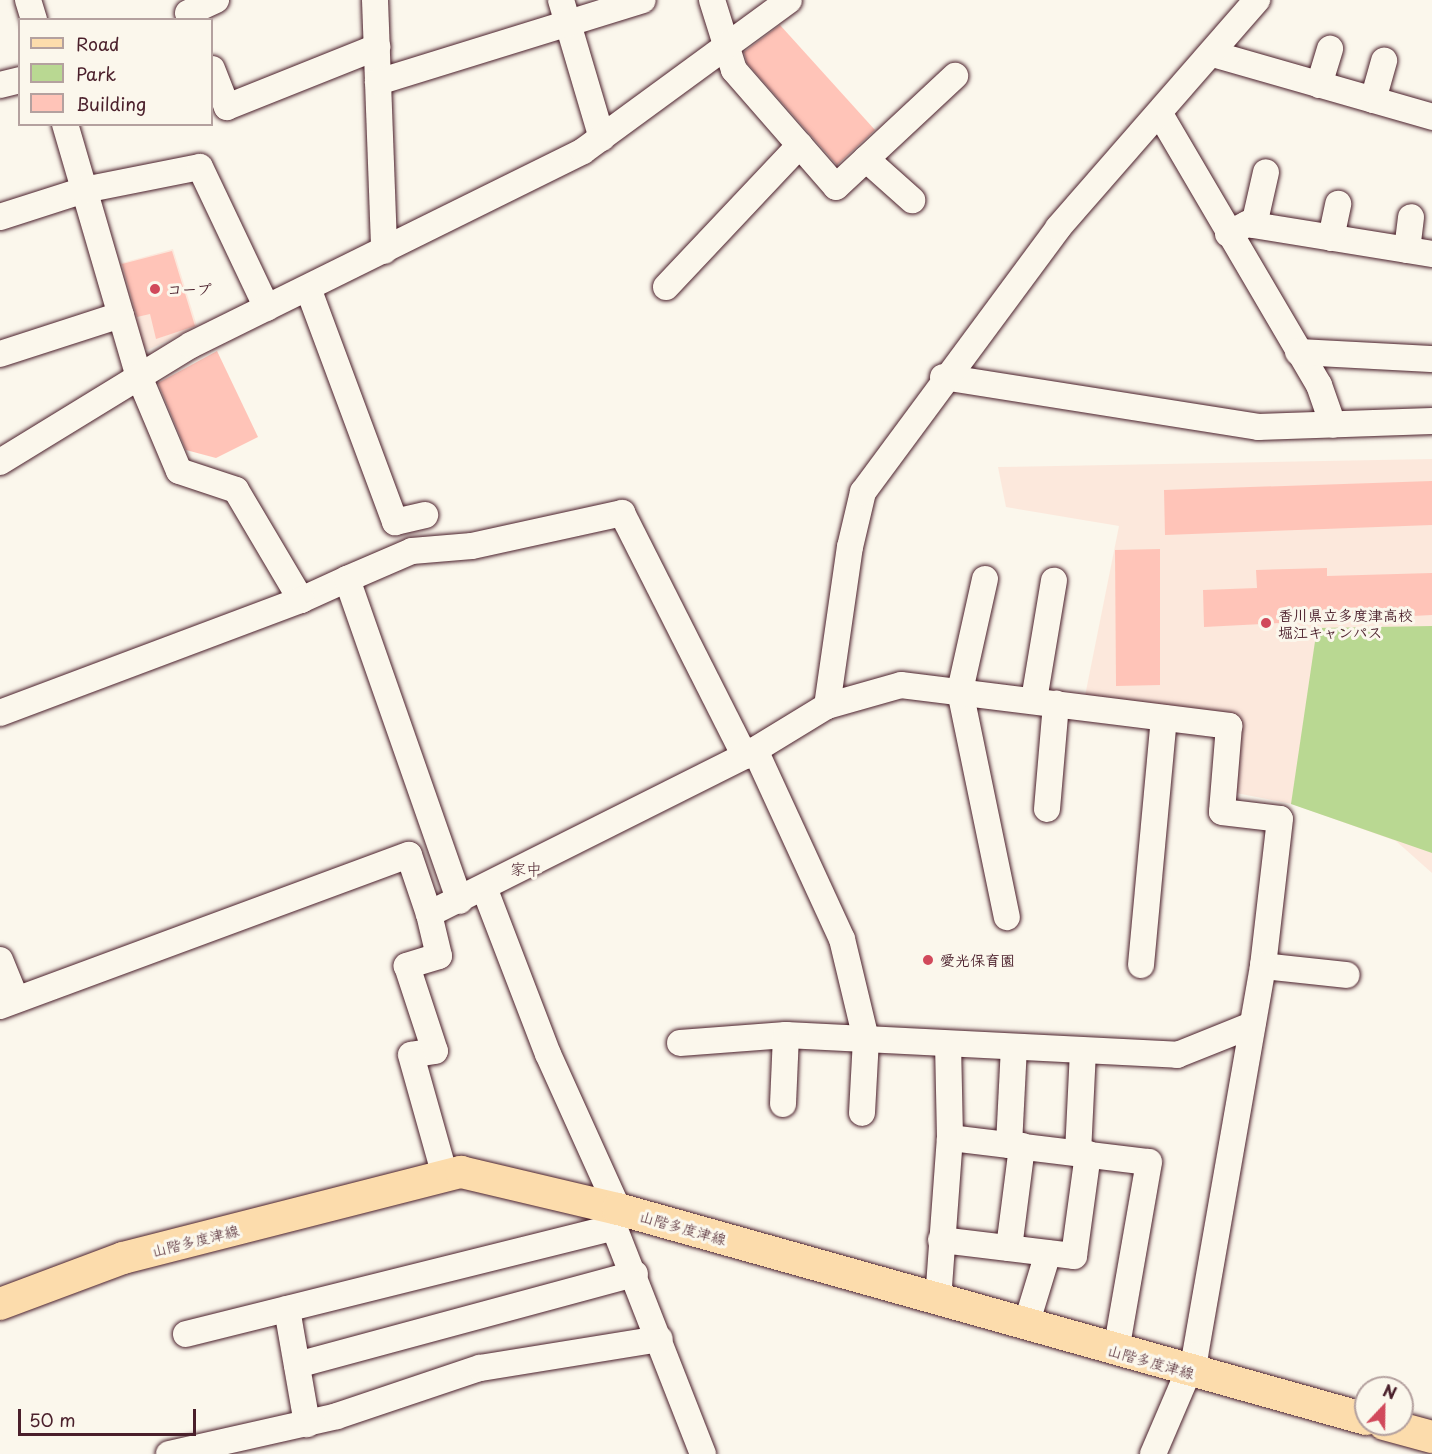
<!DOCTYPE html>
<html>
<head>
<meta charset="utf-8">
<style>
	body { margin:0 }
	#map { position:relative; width:1432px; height:1454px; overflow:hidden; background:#fbf7ec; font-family:"Playpen Sans","Klee One",sans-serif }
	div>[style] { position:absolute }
	.built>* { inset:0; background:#fce8dc }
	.green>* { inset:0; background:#b9d892 }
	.building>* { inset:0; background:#ffc4b8 }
	.roads { filter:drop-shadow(0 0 2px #4a1f2b) drop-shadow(0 0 2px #4a1f2b) }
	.minor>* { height:26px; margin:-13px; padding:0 13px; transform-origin:13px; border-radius:13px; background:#fbf7ec }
	.major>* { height:32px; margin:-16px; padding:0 16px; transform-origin:16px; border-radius:16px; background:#fcdcac }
	.dots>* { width:16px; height:16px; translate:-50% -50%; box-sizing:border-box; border:3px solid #fbf7ec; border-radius:50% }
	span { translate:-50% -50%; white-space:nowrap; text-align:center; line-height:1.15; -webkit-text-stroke:6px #fbf7ec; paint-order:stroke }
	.poi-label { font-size:15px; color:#4a1f2b; font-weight:700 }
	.left { translate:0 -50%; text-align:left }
	.street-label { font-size:15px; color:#4a1f2b }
	.neighbourhood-label { font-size:16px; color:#4a1f2b }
	.legend { position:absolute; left:18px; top:18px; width:195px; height:108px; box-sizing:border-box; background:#fbf7ec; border:2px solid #b4a19f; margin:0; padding:8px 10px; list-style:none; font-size:18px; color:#4a1f2b }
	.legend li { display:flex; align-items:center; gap:12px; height:30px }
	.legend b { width:30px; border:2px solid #b4a19f }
	.north { position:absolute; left:1354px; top:1376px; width:60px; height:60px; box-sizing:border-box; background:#fbf7ec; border:2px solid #b4a19f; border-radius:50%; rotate:22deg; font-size:16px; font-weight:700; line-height:24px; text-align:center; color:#4a1f2b }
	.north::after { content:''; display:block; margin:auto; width:21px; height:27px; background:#d1495b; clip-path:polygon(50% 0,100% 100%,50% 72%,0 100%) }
	.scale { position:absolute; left:18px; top:1409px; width:178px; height:27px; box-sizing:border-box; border:3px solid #4a1f2b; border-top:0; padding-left:8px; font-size:18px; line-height:21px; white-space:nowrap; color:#4a1f2b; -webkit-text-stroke:4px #fbf7ec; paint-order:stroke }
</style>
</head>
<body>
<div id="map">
	<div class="built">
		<i style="clip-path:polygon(173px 249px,197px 326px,148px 350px,140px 343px,114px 265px)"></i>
		<i style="clip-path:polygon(1432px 459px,1432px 873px,1396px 841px,1292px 804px,1231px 792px,1239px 717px,1085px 696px,1119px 526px,1006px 507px,998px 467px)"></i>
	</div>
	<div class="green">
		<i style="clip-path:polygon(1432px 626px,1432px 853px,1291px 804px,1317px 628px)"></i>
	</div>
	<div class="building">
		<i style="clip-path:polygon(780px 25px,875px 130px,837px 165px,747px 63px,744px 52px)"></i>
		<i style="clip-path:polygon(172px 251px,195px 326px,156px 339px,150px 314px,137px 317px,122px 264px)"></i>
		<i style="clip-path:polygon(217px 351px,258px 437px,216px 458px,186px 450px,158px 383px)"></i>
		<i style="clip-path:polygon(1432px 481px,1432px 525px,1165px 535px,1164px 490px)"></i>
		<i style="clip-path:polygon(1160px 549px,1160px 685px,1116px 686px,1115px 550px)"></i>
		<i style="clip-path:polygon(1327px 568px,1327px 576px,1432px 573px,1432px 615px,1204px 627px,1203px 590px,1257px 588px,1256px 570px)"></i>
	</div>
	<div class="roads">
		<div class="minor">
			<i style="left:28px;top:0;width:21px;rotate:73deg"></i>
			<i style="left:375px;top:0;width:251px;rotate:87.9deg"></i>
			<i style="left:561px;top:0;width:144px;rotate:73.5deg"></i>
			<i style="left:712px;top:0;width:73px;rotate:72.6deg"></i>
			<i style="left:734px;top:70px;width:155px;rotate:48.9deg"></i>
			<i style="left:836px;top:187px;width:163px;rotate:-43deg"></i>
			<i style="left:188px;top:13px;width:31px;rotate:-25deg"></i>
			<i style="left:1213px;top:54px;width:228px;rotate:16deg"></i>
			<i style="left:212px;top:69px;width:41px;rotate:68.5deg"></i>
			<i style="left:227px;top:107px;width:162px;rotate:-21.8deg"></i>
			<i style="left:378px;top:82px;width:277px;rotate:-17.2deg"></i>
			<i style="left:0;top:85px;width:21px;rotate:-14deg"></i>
			<i style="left:1319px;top:85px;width:38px;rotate:-73deg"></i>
			<i style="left:1373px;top:100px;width:41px;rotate:-74.2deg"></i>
			<i style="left:1160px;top:114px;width:314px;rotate:59.6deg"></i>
			<i style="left:1319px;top:385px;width:42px;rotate:70.7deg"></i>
			<i style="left:65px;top:124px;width:260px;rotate:73.7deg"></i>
			<i style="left:138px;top:374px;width:105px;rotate:67.1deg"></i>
			<i style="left:179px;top:471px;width:60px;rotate:18.4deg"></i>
			<i style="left:236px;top:490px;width:128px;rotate:59.4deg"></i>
			<i style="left:301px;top:600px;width:51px;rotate:-24.5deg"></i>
			<i style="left:347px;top:579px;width:341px;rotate:70.7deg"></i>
			<i style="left:866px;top:159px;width:62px;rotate:41.7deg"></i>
			<i style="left:0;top:217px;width:88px;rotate:-17.8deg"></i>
			<i style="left:84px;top:190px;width:118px;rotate:-11.2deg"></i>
			<i style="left:200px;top:167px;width:156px;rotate:64.6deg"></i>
			<i style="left:1254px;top:225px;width:54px;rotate:-77.2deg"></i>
			<i style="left:1228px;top:234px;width:21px;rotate:-28deg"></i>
			<i style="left:1247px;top:224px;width:187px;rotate:9.2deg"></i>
			<i style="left:1331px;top:238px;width:35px;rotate:-78deg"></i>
			<i style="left:1407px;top:250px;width:33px;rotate:-83deg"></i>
			<i style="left:666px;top:287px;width:195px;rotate:-46.7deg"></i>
			<i style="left:308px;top:288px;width:250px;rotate:69.6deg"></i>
			<i style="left:395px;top:522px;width:31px;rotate:-13deg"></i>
			<i style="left:1298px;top:352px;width:134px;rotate:3deg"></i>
			<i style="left:0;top:354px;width:127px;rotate:-17.9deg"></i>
			<i style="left:943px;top:377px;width:319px;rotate:9deg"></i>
			<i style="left:1258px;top:427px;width:174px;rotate:-2deg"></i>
			<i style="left:0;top:462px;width:224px;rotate:-31.5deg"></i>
			<i style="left:191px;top:345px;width:437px;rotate:-26.3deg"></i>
			<i style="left:583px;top:151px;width:255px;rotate:-36.2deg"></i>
			<i style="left:347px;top:579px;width:71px;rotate:-23.3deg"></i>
			<i style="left:412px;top:551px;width:60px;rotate:-4.8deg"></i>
			<i style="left:472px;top:546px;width:154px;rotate:-12.4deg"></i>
			<i style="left:622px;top:513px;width:272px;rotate:63.2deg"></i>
			<i style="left:985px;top:579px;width:115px;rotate:102.6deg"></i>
			<i style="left:960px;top:691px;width:231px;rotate:78.3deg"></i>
			<i style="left:1034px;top:700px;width:121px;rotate:-80.5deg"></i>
			<i style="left:827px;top:706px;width:161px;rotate:-81.8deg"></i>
			<i style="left:850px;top:547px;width:57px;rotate:-76.7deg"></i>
			<i style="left:863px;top:492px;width:328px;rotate:-53.5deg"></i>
			<i style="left:1058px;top:228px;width:303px;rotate:-48.9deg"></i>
			<i style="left:0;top:713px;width:322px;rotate:-20.6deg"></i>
			<i style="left:755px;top:750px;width:208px;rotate:65.3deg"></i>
			<i style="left:842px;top:939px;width:103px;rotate:76.5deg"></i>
			<i style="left:866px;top:1039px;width:74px;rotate:93.1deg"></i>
			<i style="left:1047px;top:809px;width:106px;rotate:-85.1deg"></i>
			<i style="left:485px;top:890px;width:176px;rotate:69deg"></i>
			<i style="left:548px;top:1054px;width:170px;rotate:65.7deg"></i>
			<i style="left:618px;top:1209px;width:18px;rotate:103deg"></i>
			<i style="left:614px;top:1227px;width:244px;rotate:68.6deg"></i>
			<i style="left:429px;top:914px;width:43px;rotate:76.6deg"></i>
			<i style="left:439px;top:956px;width:34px;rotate:163deg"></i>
			<i style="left:407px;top:966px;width:89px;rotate:71.8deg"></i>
			<i style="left:435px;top:1051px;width:24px;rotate:171deg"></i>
			<i style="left:411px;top:1055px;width:126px;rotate:74.3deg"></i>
			<i style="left:0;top:960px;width:42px;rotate:67.7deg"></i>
			<i style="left:1141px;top:965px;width:248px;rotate:-84.7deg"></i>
			<i style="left:1263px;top:966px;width:84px;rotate:6.1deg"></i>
			<i style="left:0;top:1006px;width:436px;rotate:-20.3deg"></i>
			<i style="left:409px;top:855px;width:62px;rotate:71.3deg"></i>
			<i style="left:429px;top:914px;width:353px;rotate:-26.6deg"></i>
			<i style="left:745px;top:756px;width:96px;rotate:-31.4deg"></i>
			<i style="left:827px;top:706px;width:77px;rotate:-15.8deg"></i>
			<i style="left:901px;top:685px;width:331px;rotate:7.1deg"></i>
			<i style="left:1229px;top:726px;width:86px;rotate:94.7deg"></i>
			<i style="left:1222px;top:812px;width:58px;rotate:6.9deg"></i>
			<i style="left:1280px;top:819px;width:148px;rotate:96.6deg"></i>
			<i style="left:1263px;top:966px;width:396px;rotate:99.9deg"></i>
			<i style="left:1195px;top:1356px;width:107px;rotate:113.2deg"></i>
			<i style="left:680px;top:1043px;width:106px;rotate:-4.3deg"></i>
			<i style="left:786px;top:1035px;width:392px;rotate:2.9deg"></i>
			<i style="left:1177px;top:1055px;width:81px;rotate:-21.8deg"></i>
			<i style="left:783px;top:1104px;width:69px;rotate:-87.5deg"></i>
			<i style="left:950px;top:1138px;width:200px;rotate:6.9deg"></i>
			<i style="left:1149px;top:1162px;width:192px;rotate:99.9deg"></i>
			<i style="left:1009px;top:1145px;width:98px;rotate:-87.1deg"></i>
			<i style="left:1078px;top:1153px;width:102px;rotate:-87.2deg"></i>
			<i style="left:941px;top:1240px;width:134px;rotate:6.9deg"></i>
			<i style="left:1074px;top:1256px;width:103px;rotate:-82.2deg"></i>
			<i style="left:1009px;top:1248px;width:103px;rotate:-82.7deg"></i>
			<i style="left:938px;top:1300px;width:162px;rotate:-85.8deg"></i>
			<i style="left:950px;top:1138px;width:94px;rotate:-91.2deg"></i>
			<i style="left:287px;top:1309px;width:117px;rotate:80.1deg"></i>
			<i style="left:1026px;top:1325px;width:75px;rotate:-73deg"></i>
			<i style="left:186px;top:1334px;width:441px;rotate:-14deg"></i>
			<i style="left:297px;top:1365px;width:350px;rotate:-15.1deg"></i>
			<i style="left:169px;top:1454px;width:172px;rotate:-12.7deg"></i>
			<i style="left:337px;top:1416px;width:151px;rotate:-18.6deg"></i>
			<i style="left:480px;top:1368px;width:182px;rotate:-9.2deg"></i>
		</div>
		<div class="major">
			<i style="left:0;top:1304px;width:131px;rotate:-20.5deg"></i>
			<i style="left:123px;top:1258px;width:349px;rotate:-14.3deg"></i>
			<i style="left:461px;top:1172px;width:161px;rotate:13.3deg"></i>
			<i style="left:618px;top:1209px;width:777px;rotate:15.68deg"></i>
			<i style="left:1384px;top:1424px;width:50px;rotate:15.2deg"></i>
		</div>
	</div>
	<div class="dots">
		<i style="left:155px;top:289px;background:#d1495b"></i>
		<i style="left:1266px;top:623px;background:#d1495b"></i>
		<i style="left:928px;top:960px;background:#d1495b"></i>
	</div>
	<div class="poi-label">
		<span class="left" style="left:167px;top:289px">コープ</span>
		<span class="left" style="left:1278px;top:623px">香川県立多度津高校<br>堀江キャンパス</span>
		<span class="left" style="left:940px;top:960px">愛光保育園</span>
	</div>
	<div class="street-label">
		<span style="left:683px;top:1227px;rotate:16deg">山階多度津線</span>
		<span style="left:195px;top:1240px;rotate:-14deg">山階多度津線</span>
		<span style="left:1151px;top:1361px;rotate:16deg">山階多度津線</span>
	</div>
	<div class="neighbourhood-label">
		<span style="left:526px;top:868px">家中</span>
	</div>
	<ul class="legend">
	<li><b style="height:8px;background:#fcdcac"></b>Road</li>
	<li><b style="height:16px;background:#b9d892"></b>Park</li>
	<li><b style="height:16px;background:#ffc4b8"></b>Building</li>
	</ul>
	<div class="north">N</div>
	<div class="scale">50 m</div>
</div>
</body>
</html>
